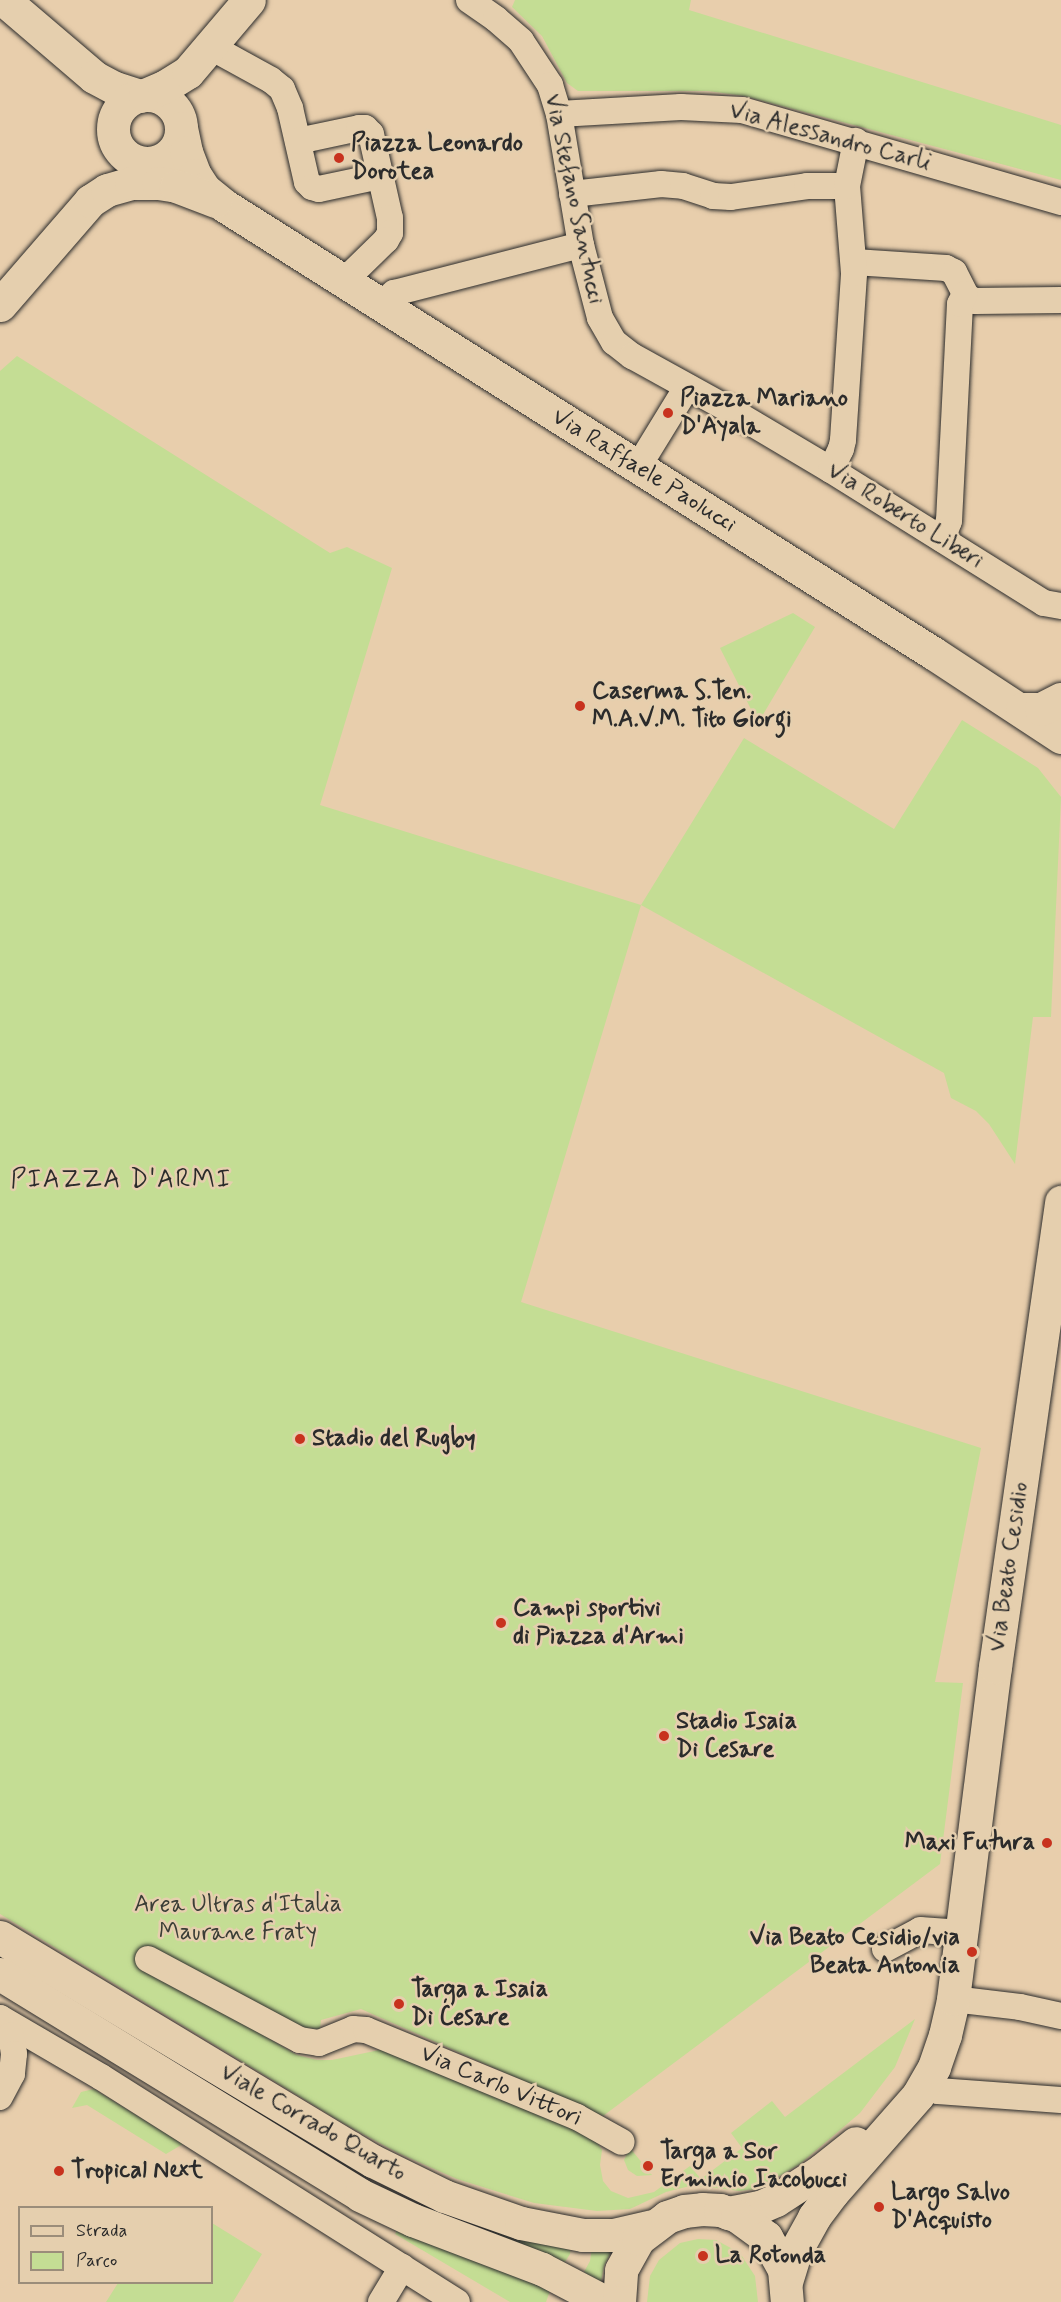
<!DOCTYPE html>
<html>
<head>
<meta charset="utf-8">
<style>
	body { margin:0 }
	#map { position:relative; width:1061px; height:2302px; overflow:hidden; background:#e8ceac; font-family:Mynerve,sans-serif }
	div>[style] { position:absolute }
	.green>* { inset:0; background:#c4dd94 }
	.roads { filter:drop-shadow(0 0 2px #2b2b2b) drop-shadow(0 0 2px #2b2b2b) }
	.street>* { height:26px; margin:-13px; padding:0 13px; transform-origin:13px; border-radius:13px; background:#e5cfae }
	.secondary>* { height:33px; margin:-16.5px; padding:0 16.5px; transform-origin:16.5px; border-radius:16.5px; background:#e5cfae }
	.secondary>.ring { margin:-16.5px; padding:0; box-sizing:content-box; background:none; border:33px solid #e5cfae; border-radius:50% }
	.primary>* { height:33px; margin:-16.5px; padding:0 16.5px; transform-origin:16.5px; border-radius:16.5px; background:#e5cfae }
	.dots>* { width:16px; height:16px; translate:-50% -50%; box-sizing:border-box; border:3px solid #e5cfae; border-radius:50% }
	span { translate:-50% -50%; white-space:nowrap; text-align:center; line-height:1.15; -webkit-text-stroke:5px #e5cfae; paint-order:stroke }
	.street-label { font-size:24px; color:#2b2b2b }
	.poi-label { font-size:24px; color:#2b2b2b; font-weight:700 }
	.left { translate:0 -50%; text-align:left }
	.right { translate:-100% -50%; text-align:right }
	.park-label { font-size:24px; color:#3a3d36 }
	.neighbourhood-label { font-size:26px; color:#2b2b2b; letter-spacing:1.5px }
	.legend { position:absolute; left:18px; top:2206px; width:195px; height:78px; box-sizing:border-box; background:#e5cfae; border:2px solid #9b8d7a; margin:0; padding:8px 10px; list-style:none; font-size:18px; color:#2b2b2b }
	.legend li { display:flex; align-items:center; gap:12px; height:30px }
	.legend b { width:30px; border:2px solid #9b8d7a }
</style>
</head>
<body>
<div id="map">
	<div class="green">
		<i style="clip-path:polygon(515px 0,691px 0,689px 10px,1061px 125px,1061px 180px,744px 96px,708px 91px,578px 91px,567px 83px,542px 36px,512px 7px)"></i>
		<i style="clip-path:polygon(17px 356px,330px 553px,347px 547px,392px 568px,320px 805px,641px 905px,744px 738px,894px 829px,962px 720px,1038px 768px,1061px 797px,1051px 1017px,1033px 1017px,1015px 1164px,989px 1124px,976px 1111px,951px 1098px,944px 1073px,641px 905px,521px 1302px,981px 1448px,935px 1682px,963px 1683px,940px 1864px,603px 2116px,361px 2009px,321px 2020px,320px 2029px,296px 2028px,146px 1967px,297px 2055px,317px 2060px,332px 2060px,384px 2049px,593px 2136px,602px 2150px,600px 2165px,603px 2181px,611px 2191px,628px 2198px,654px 2192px,690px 2166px,701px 2179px,742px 2148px,731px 2133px,772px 2101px,785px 2117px,915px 2019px,895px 2067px,860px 2113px,800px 2164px,757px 2189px,739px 2191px,710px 2187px,686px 2187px,666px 2192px,630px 2209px,597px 2211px,534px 2203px,457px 2179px,398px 2153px,348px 2126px,0 1914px,0 371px)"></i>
		<i style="clip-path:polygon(793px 613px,815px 627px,758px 723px,720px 648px)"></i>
		<i style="clip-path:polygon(94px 2089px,183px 2144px,166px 2154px,87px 2105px,72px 2108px,81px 2092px)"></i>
		<i style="clip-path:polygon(630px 2148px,652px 2175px,637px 2176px,628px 2170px,624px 2160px)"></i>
		<i style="clip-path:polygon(212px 2223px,262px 2254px,233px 2302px,106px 2302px,118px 2283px,212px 2282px)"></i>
		<i style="clip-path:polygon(495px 2227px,571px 2245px,570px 2254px,565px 2262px,493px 2233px)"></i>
		<i style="clip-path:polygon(398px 2229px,551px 2288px,546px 2302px,510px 2302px,395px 2234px)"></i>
		<i style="clip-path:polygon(698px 2239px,716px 2240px,740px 2253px,755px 2276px,758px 2302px,647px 2302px,650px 2276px,659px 2260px,680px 2243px)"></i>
		<i style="clip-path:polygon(592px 2248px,612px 2250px,604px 2266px,601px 2282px,584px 2272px,590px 2261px)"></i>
	</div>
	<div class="roads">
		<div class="street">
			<i style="left:469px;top:0;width:33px;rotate:35deg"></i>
			<i style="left:496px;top:19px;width:33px;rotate:41deg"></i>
			<i style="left:521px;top:41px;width:53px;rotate:56.6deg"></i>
			<i style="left:550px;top:85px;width:30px;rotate:73deg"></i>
			<i style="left:559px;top:114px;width:133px;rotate:80.5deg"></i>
			<i style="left:581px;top:245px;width:75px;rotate:75.4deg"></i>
			<i style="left:600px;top:318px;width:28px;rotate:60deg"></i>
			<i style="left:614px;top:342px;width:23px;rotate:38deg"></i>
			<i style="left:632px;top:356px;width:112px;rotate:28.9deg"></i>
			<i style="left:730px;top:410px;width:117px;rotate:30.7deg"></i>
			<i style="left:831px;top:470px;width:251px;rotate:32deg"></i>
			<i style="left:1044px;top:603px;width:17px;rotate:10deg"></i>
			<i style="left:211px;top:47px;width:68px;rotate:28.8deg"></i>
			<i style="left:271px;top:80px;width:14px;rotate:39deg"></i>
			<i style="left:282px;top:89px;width:21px;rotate:67deg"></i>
			<i style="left:290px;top:108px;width:76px;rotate:77.1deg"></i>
			<i style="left:307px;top:182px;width:7px;rotate:45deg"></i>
			<i style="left:312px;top:187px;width:7px;rotate:16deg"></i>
			<i style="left:319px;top:189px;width:62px;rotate:-12deg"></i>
			<i style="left:559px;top:114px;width:122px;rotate:-3.3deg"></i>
			<i style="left:681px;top:107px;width:61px;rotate:2.8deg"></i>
			<i style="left:742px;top:110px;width:332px;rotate:16.1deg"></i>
			<i style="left:298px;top:141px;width:62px;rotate:-12deg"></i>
			<i style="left:359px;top:128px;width:6px"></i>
			<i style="left:365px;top:128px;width:8px;rotate:45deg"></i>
			<i style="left:371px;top:134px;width:86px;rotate:77.3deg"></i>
			<i style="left:390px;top:218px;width:15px;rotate:90deg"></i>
			<i style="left:390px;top:233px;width:8px;rotate:120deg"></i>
			<i style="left:386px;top:240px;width:59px;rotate:135.7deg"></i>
			<i style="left:572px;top:194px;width:90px;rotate:-6.4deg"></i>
			<i style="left:661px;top:184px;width:22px;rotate:5deg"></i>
			<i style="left:683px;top:186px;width:32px;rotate:18deg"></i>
			<i style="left:713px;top:196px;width:18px;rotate:3deg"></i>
			<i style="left:731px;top:197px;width:77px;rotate:-8.2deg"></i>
			<i style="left:807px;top:186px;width:40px"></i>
			<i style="left:854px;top:262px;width:92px;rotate:3.7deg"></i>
			<i style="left:946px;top:268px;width:9px;rotate:27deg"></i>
			<i style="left:954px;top:272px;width:28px;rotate:63deg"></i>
			<i style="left:967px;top:297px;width:9px;rotate:27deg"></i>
			<i style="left:975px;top:301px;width:86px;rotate:-0.7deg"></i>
			<i style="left:381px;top:305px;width:18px;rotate:-43deg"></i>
			<i style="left:394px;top:293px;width:193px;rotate:-14.4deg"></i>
			<i style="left:638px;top:467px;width:94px;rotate:-58.5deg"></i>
			<i style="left:831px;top:470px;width:23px;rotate:-65deg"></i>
			<i style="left:841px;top:449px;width:9px;rotate:-77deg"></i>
			<i style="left:843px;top:440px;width:167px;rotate:-86.2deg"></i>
			<i style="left:854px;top:273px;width:87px;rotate:-94.6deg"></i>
			<i style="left:847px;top:186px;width:46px;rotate:-78.7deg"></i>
			<i style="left:942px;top:539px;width:19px;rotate:-69deg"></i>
			<i style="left:949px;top:521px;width:217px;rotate:-87.1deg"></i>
			<i style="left:960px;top:304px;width:11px;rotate:-63deg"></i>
			<i style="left:885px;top:1949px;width:40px;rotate:-28deg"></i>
			<i style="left:920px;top:1930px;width:42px;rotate:4.1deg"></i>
			<i style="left:148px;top:1959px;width:172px;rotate:28.1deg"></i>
			<i style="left:300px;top:2040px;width:19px;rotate:9deg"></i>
			<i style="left:319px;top:2043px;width:37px;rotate:-22deg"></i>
			<i style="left:353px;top:2029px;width:13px;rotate:4deg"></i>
			<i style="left:366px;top:2030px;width:228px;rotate:22.4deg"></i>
			<i style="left:577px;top:2117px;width:51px;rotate:29.1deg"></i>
			<i style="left:953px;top:1999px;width:67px;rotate:6.8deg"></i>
			<i style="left:1020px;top:2007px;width:42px;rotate:12.4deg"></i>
			<i style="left:0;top:2018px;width:117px;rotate:30.3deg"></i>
			<i style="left:101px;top:2077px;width:421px;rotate:32.3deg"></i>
			<i style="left:0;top:2018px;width:20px;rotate:57deg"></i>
			<i style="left:11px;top:2035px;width:19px;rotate:81deg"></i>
			<i style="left:14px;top:2054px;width:20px;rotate:96deg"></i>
			<i style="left:12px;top:2074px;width:26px;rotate:118deg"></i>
			<i style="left:925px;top:2085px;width:14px;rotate:25deg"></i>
			<i style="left:938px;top:2091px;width:123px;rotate:4.2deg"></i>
			<i style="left:381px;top:2302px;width:41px;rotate:-59deg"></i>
		</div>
		<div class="secondary">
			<i style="left:4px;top:0;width:118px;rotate:40.5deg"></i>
			<i style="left:94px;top:77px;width:24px;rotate:28deg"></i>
			<i style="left:115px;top:88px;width:26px;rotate:18deg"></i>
			<i class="ring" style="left:113px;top:95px;width:35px;height:35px"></i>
			<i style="left:145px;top:95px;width:21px;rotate:-23deg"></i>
			<i style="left:164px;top:87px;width:28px;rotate:-32deg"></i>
			<i style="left:188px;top:72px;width:94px;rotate:-49.7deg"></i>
			<i style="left:181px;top:128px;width:25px;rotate:78deg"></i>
			<i style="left:186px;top:152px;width:25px;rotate:69deg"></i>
			<i style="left:195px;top:175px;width:17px;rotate:57deg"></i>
			<i style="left:204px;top:189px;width:27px;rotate:39deg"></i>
			<i style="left:225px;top:206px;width:837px;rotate:32.27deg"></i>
			<i style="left:933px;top:653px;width:153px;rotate:33.3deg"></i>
			<i style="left:0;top:305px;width:138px;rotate:-49.1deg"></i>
			<i style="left:90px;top:201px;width:20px;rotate:-33deg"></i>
			<i style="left:107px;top:190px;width:25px;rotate:-16deg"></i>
			<i style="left:131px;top:183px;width:27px"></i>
			<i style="left:158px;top:183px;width:18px;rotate:9deg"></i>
			<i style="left:176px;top:186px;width:42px;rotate:21deg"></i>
			<i style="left:1022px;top:709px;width:19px"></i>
			<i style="left:1041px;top:709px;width:22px;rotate:-27deg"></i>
			<i style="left:728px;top:2213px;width:33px;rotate:-11deg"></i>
			<i style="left:760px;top:2207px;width:17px;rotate:-24deg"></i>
			<i style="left:776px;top:2200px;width:55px;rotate:-33.1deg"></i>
			<i style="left:822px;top:2170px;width:43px;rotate:-38.5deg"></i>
			<i style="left:786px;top:2282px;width:34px;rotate:-73deg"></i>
			<i style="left:796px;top:2250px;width:38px;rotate:-61deg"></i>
			<i style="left:814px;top:2217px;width:30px;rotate:-53deg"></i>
			<i style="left:832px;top:2193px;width:130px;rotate:-48.7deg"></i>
			<i style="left:918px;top:2095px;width:32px;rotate:-60deg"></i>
			<i style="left:934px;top:2067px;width:34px;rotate:-71deg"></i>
			<i style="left:945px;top:2035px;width:37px;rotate:-77deg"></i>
			<i style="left:953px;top:1999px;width:335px;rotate:-82.8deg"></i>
			<i style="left:995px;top:1667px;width:470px;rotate:-81.9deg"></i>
		</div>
		<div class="primary">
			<i style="left:0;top:1937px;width:435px;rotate:31deg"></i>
			<i style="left:373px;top:2161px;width:79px;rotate:26.2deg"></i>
			<i style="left:444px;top:2196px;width:82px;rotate:19.3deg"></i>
			<i style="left:521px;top:2223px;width:63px;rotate:11deg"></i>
			<i style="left:583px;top:2235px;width:30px"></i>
			<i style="left:613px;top:2235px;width:39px;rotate:-13deg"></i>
			<i style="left:0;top:1974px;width:422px;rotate:31.5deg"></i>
			<i style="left:360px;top:2195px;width:59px;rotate:25.3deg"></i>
			<i style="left:413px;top:2220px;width:138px;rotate:20.8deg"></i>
			<i style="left:542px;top:2269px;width:71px;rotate:27.6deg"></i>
			<i style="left:619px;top:2302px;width:32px;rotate:-86deg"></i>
			<i style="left:621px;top:2270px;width:35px;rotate:-61deg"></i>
			<i style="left:638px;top:2239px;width:36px;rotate:-37deg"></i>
			<i style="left:667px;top:2217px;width:18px;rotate:-19deg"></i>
			<i style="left:684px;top:2211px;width:18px;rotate:-6deg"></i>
			<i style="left:702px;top:2209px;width:18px;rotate:3deg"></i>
			<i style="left:720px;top:2210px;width:18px;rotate:19deg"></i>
			<i style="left:737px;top:2216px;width:36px;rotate:36deg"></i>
			<i style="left:766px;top:2237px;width:37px;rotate:61deg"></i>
			<i style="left:784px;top:2269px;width:33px;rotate:85deg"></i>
		</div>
	</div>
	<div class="dots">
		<i style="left:339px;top:158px;background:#c8321e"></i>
		<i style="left:668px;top:413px;background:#c8321e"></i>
		<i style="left:580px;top:706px;background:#c8321e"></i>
		<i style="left:300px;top:1439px;background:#c8321e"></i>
		<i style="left:501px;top:1623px;background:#c8321e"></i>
		<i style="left:664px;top:1736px;background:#c8321e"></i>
		<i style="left:1047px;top:1843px;background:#c8321e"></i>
		<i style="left:972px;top:1952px;background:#c8321e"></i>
		<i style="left:399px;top:2004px;background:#c8321e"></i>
		<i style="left:648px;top:2166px;background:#c8321e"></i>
		<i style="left:59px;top:2171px;background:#c8321e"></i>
		<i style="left:879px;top:2207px;background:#c8321e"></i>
		<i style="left:703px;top:2256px;background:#c8321e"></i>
	</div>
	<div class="street-label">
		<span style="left:830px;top:137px;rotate:15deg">Via Alessandro Carli</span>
		<span style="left:574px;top:199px;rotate:78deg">Via Stefano Santucci</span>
		<span style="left:644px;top:471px;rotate:32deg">Via Raffaele Paolucci</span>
		<span style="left:905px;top:516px;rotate:32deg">Via Roberto Liberi</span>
		<span style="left:1009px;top:1567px;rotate:-82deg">Via Beato Cesidio</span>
		<span style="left:501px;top:2086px;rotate:23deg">Via Carlo Vittori</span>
		<span style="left:313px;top:2123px;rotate:30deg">Viale Corrado Quarto</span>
	</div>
	<div class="poi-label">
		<span class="left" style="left:351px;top:158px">Piazza Leonardo<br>Dorotea</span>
		<span class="left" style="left:680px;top:413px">Piazza Mariano<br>D'Ayala</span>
		<span class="left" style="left:592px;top:706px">Caserma S.Ten.<br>M.A.V.M. Tito Giorgi</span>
		<span class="left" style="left:312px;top:1439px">Stadio del Rugby</span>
		<span class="left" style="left:513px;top:1623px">Campi sportivi<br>di Piazza d'Armi</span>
		<span class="left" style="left:676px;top:1736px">Stadio Isaia<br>Di Cesare</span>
		<span class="right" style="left:1035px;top:1843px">Maxi Futura</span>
		<span class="right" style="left:960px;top:1952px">Via Beato Cesidio/via<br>Beata Antonia</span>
		<span class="left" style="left:411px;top:2004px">Targa a Isaia<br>Di Cesare</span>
		<span class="left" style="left:660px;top:2166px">Targa a Sor<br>Erminio Iacobucci</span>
		<span class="left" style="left:71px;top:2171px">Tropical Next</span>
		<span class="left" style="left:891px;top:2207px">Largo Salvo<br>D'Acquisto</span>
		<span class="left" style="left:715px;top:2256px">La Rotonda</span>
	</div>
	<div class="park-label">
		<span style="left:238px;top:1919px">Area Ultras d'Italia<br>Maurane Fraty</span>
	</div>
	<div class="neighbourhood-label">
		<span style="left:121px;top:1181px">PIAZZA D'ARMI</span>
	</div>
	<ul class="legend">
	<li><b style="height:8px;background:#e5cfae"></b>Strada</li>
	<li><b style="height:16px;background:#c4dd94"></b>Parco</li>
	</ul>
</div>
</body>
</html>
